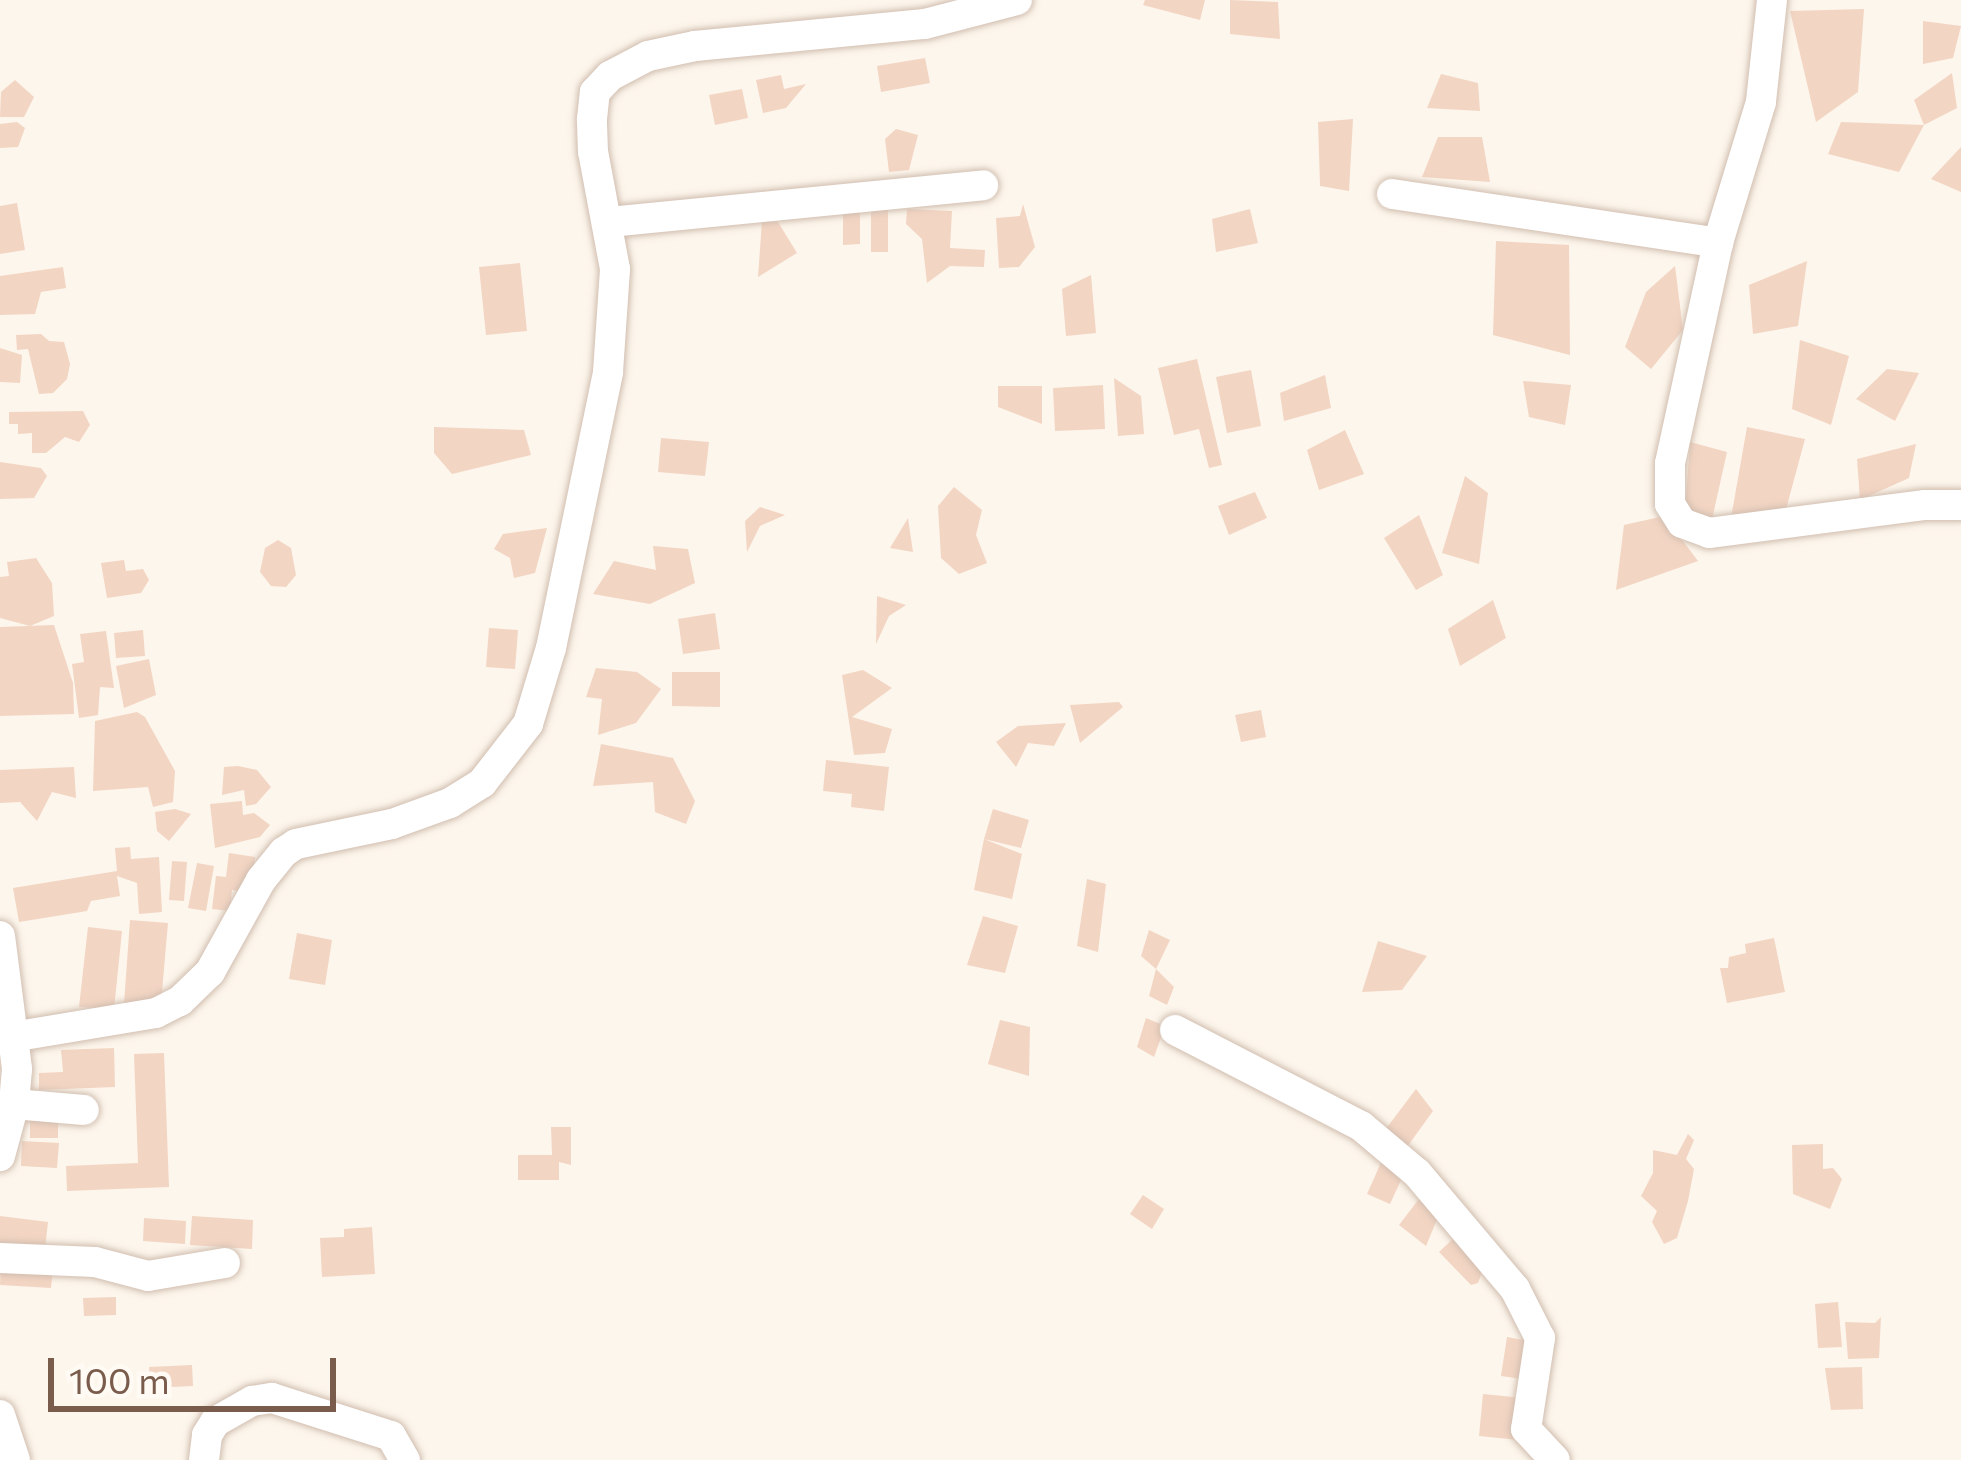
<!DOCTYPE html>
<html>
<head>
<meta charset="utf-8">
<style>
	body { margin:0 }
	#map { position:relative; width:1961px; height:1460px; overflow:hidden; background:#fdf6ec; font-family:Commissioner,sans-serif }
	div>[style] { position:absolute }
	.building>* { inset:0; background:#f3d5c3 }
	.roads { filter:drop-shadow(0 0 3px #d1beb0) drop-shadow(0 0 3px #d1beb0) }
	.minor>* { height:30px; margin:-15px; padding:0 15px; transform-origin:15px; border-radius:15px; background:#fff }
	span { translate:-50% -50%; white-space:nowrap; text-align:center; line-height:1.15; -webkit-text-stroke:9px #fffaf3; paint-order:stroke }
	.scale { position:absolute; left:48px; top:1358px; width:288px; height:54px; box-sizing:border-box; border:6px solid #7a5c4d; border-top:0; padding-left:15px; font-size:36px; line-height:42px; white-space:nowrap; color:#7a5c4d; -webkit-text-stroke:9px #fffaf3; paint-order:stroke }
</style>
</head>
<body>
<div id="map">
	<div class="building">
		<i style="clip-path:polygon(1145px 0,1205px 0,1200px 20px,1143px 5px)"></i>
		<i style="clip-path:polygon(1230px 0,1278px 2px,1280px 39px,1230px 34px)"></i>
		<i style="clip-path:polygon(1864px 9px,1858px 92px,1816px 122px,1790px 11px)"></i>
		<i style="clip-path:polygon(1923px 21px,1961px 26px,1953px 58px,1923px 64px)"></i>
		<i style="clip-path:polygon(925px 58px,930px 83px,881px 92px,877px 66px)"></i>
		<i style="clip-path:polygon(1952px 73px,1957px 108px,1924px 125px,1914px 100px)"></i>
		<i style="clip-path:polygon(1441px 74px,1478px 83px,1480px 111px,1427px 108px)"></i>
		<i style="clip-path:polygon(781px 75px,784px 89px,806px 84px,786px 108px,763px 113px,756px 80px)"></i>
		<i style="clip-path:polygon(15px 80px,34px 97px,24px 117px,0 117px,1px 92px)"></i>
		<i style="clip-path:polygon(742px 89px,748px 118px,715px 125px,709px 95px)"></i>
		<i style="clip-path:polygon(1353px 119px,1349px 191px,1320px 186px,1318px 122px)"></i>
		<i style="clip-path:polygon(17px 122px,25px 128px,18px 147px,0 148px,0 124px)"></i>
		<i style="clip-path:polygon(1841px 122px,1924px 125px,1899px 172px,1828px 154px)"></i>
		<i style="clip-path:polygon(896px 129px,918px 135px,909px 170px,889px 172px,885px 139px)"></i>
		<i style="clip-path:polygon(1438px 137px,1482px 137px,1490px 182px,1422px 177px)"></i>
		<i style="clip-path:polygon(1961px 147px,1961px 192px,1931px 179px)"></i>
		<i style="clip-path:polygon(17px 203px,25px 250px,0 254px,0 206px)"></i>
		<i style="clip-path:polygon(1023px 204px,1035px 247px,1019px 267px,999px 268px,996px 218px,1020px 216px)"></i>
		<i style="clip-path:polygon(907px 209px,952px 211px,950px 248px,985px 250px,984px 267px,950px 266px,927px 283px,922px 239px,906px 224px)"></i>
		<i style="clip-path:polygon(1250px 209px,1258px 243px,1216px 252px,1212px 219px)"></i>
		<i style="clip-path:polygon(871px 210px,888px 210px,888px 252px,871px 252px)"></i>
		<i style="clip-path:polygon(843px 211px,860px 211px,860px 244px,843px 245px)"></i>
		<i style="clip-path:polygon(762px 221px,778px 222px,797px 253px,758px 277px)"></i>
		<i style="clip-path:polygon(1496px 241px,1569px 245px,1570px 355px,1493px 335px)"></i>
		<i style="clip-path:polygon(1807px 261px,1798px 326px,1753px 334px,1749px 285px)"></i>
		<i style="clip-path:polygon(520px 263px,527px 331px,486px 335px,479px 267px)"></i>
		<i style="clip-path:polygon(1675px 266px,1683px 330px,1651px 369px,1625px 347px,1646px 292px)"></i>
		<i style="clip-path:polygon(63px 267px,66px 288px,41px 292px,35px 314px,0 315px,0 276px)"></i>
		<i style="clip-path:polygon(1091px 275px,1096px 333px,1066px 336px,1062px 289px)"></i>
		<i style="clip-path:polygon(41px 334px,49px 341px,64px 342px,70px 364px,67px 379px,53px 393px,39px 394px,28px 349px,17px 350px,16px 335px)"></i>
		<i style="clip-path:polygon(1800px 340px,1849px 356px,1831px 425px,1792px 409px)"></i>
		<i style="clip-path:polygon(0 348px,22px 355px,20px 383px,0 382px)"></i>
		<i style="clip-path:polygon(1197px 359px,1222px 465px,1209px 468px,1199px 429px,1174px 435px,1158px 368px)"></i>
		<i style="clip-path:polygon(1887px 369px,1919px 373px,1895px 421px,1856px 399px)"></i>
		<i style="clip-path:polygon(1251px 370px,1261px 426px,1227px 433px,1216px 377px)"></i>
		<i style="clip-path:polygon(1325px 375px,1331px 408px,1284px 421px,1280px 393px)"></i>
		<i style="clip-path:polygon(1114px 378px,1141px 396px,1144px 434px,1118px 436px)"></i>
		<i style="clip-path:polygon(1523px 381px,1571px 385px,1565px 425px,1529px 417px)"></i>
		<i style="clip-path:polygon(1103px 385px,1105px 429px,1055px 431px,1053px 388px)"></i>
		<i style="clip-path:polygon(998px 386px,1042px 386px,1042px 424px,998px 407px)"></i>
		<i style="clip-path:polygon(83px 411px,90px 425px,79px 442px,65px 437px,46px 453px,32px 453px,32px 433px,18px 434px,18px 424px,9px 424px,9px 412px)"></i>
		<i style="clip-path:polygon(434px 427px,524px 430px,531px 455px,452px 474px,434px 453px)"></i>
		<i style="clip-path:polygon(1747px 427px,1805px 439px,1785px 513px,1731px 518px)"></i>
		<i style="clip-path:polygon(1345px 430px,1364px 474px,1319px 490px,1307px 450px)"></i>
		<i style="clip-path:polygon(661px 438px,709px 442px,705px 476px,658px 472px)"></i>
		<i style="clip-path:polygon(1690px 442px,1727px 452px,1711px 524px,1685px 515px)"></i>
		<i style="clip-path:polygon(1916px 444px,1909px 478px,1860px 500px,1857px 459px)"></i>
		<i style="clip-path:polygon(0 462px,41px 468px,47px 476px,34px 498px,0 499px)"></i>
		<i style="clip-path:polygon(1465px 476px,1488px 493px,1479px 564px,1442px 553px)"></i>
		<i style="clip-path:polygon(954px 487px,982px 510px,976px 535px,987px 563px,959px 574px,941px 558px,938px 506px)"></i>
		<i style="clip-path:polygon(1255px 492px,1267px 518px,1229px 535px,1218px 506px)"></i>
		<i style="clip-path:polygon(760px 507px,785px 515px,760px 526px,747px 552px,745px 521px)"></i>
		<i style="clip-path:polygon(1419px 515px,1443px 575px,1416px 590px,1384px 538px)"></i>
		<i style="clip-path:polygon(1664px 516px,1698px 561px,1616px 590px,1624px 525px)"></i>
		<i style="clip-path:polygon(908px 518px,913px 552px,890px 548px)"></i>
		<i style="clip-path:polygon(547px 528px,535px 573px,514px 578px,510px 558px,494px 549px,503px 534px)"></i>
		<i style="clip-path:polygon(278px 540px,291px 548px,296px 575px,286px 587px,271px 586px,260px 572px,265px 548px)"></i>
		<i style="clip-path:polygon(653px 546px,688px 549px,695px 583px,650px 604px,593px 594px,614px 561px,656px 570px)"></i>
		<i style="clip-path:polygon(36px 558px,52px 583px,54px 616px,30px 626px,0 618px,0 577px,9px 576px,7px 562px)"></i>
		<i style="clip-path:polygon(124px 560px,126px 571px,143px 569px,149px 580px,141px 593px,107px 598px,101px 563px)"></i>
		<i style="clip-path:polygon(877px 596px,906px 605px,889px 616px,876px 644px)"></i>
		<i style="clip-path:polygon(1493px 600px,1506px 638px,1460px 666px,1448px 629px)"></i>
		<i style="clip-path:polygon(715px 613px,720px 649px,683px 654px,678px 619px)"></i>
		<i style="clip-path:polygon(54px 625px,73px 683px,74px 714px,0 716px,0 627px)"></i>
		<i style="clip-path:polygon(489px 628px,518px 630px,515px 669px,486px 667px)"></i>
		<i style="clip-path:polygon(143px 630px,145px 656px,116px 658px,114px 633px)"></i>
		<i style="clip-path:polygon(106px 631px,114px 688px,100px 687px,98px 715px,79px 718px,72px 664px,84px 662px,80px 634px)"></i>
		<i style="clip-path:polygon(149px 659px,156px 695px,124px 708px,116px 666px)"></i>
		<i style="clip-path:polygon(596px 668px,637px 672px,661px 689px,636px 723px,598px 735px,602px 699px,586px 697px)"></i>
		<i style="clip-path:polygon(863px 670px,892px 688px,852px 717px,892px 729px,885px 753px,854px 755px,842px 675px)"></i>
		<i style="clip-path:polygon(672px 672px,720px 672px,720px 707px,672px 706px)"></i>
		<i style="clip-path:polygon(1119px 702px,1123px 707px,1080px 743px,1070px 705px)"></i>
		<i style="clip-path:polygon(1261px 710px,1266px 737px,1241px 742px,1235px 715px)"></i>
		<i style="clip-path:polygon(137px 712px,145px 717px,175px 771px,173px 802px,153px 807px,148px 787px,93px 791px,95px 721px)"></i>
		<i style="clip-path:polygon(1066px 723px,1054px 746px,1028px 743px,1016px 767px,996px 742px,1018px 726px)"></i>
		<i style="clip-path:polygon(601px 744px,673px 758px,695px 801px,686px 824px,655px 812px,653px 782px,593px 786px)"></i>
		<i style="clip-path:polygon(826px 760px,889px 767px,884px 811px,851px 807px,852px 794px,823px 791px)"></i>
		<i style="clip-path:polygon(238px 766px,257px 770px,271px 787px,256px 804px,246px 806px,244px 790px,222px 795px,224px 767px)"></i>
		<i style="clip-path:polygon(74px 767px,76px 798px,52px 792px,37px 821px,20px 802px,0 803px,0 770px)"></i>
		<i style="clip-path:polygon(242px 801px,243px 815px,254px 813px,270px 825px,260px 837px,215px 848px,210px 804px)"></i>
		<i style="clip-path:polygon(175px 809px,191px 814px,169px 841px,157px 831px,155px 812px)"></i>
		<i style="clip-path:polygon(993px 809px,1029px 820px,1021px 848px,984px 839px,1022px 854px,1012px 899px,974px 890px,984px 839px)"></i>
		<i style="clip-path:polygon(130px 847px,131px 859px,159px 857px,162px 912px,139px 914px,137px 883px,117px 876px,120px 896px,91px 901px,87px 911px,19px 922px,13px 888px,117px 871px,115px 848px)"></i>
		<i style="clip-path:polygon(229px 853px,255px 857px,251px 892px,232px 890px,230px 911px,212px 909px,216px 876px,226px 877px)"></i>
		<i style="clip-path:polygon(172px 861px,187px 862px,184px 901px,169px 900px)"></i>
		<i style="clip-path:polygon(197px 863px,214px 866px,206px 911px,188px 908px)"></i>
		<i style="clip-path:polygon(1087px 879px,1106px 884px,1098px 952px,1077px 946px)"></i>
		<i style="clip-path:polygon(983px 916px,1018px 926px,1005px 973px,967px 965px)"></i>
		<i style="clip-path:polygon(130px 920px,168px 923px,161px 1003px,124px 1004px)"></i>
		<i style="clip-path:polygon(88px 927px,122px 931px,114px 1009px,79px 1007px)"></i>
		<i style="clip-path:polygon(1149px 930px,1170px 940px,1156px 969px,1174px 987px,1167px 1005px,1149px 996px,1156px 969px,1141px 956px)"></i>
		<i style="clip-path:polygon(297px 933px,332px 940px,325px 985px,289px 979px)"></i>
		<i style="clip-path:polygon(1774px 938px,1785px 992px,1727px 1003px,1720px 968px,1728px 968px,1729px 957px,1746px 953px,1745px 944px)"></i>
		<i style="clip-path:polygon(1378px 941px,1427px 956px,1402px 990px,1362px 992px)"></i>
		<i style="clip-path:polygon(1146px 1018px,1165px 1026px,1154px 1057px,1137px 1047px)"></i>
		<i style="clip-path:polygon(1000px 1020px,1030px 1027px,1029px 1076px,988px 1064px)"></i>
		<i style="clip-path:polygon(114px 1048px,115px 1087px,39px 1090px,39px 1073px,63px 1072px,61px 1050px)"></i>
		<i style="clip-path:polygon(164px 1053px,169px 1187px,67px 1191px,66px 1166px,138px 1163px,134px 1054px)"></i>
		<i style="clip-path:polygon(1416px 1089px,1433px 1111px,1407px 1147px,1385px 1130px)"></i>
		<i style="clip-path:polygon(30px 1117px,58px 1117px,58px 1138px,30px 1138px)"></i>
		<i style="clip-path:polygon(551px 1127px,571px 1127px,571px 1165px,559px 1162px,559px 1180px,518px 1180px,518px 1155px,552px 1155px)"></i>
		<i style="clip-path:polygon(1688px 1134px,1694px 1140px,1686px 1159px,1694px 1169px,1688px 1201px,1677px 1238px,1664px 1244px,1652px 1222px,1657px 1211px,1641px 1196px,1653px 1173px,1653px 1150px,1677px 1155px)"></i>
		<i style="clip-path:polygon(22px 1141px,59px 1143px,57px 1168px,21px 1166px)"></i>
		<i style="clip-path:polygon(1823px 1144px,1823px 1169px,1833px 1168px,1842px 1179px,1830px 1209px,1793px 1194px,1792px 1145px)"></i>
		<i style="clip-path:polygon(1384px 1156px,1407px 1167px,1390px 1204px,1367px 1194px)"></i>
		<i style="clip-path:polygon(1143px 1195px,1164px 1209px,1152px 1229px,1130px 1214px)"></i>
		<i style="clip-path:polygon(1422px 1195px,1441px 1210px,1426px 1246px,1399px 1225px)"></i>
		<i style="clip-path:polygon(0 1216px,48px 1222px,45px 1249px,0 1244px)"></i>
		<i style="clip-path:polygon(192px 1216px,253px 1220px,252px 1249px,190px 1245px)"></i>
		<i style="clip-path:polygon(144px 1218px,186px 1221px,185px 1244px,143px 1241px)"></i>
		<i style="clip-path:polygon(372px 1227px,375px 1274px,322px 1277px,320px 1238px,344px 1237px,344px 1229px)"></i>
		<i style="clip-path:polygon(1459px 1233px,1486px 1261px,1478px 1283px,1471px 1285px,1439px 1252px)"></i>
		<i style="clip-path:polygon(1px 1264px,53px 1267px,51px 1288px,0 1285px)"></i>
		<i style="clip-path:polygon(116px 1297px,116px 1315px,84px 1316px,83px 1298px)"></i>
		<i style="clip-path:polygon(1838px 1302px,1842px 1347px,1818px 1348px,1815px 1304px)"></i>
		<i style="clip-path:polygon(1881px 1317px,1879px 1358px,1848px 1359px,1845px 1322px,1875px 1323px)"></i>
		<i style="clip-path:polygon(1507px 1337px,1535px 1342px,1529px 1380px,1501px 1376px)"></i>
		<i style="clip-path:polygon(192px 1365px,193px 1386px,150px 1388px,149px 1367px)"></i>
		<i style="clip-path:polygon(1862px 1367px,1863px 1409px,1831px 1410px,1825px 1368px)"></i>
		<i style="clip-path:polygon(1483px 1394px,1523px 1398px,1519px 1440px,1479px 1436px)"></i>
	</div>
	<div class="roads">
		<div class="minor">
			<i style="left:1772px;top:0;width:103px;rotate:96.2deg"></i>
			<i style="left:1761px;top:102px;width:147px;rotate:107deg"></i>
			<i style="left:1718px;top:243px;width:225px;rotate:102.3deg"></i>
			<i style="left:1670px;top:463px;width:41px;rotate:90deg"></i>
			<i style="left:1670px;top:504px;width:22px;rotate:58deg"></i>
			<i style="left:1682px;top:523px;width:29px;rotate:20deg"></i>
			<i style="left:1709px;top:533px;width:218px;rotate:-7.4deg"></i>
			<i style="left:1925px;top:505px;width:36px"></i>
			<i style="left:1392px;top:194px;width:330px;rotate:8.5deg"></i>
			<i style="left:609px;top:222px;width:376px;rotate:-5.6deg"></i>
			<i style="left:0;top:936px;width:134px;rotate:82.7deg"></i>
			<i style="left:17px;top:1069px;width:35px;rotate:95deg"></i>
			<i style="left:14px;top:1104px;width:54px;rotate:105.1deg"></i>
			<i style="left:1175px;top:1030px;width:209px;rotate:27.3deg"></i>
			<i style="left:1361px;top:1126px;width:73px;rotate:40deg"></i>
			<i style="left:1417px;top:1173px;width:152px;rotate:49.8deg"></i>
			<i style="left:1515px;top:1289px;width:55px;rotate:63deg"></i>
			<i style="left:1540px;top:1338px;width:92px;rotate:98.7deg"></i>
			<i style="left:1526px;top:1429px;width:42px;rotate:46.9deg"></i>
			<i style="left:0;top:1039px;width:158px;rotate:-9.5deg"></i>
			<i style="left:156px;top:1013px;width:27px;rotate:-27deg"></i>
			<i style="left:180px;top:1001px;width:42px;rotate:-44deg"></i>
			<i style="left:210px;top:972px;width:105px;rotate:-61deg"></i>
			<i style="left:261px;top:880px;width:36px;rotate:-51deg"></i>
			<i style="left:284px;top:852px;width:14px;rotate:-34deg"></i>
			<i style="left:296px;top:844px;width:98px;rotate:-11.8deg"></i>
			<i style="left:392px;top:824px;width:62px;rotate:-19.9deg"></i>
			<i style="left:450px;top:803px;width:38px;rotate:-32deg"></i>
			<i style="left:482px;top:783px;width:75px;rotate:-52.1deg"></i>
			<i style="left:528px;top:724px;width:79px;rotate:-73.2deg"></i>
			<i style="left:551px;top:648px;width:282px;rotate:-78.3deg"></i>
			<i style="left:608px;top:372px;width:103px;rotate:-86.1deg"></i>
			<i style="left:615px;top:269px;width:119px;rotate:-100.6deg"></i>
			<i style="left:593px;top:152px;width:33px;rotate:-92deg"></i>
			<i style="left:592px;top:119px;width:27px;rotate:-84deg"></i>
			<i style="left:595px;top:92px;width:22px;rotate:-47deg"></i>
			<i style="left:610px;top:76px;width:43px;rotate:-27.8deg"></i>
			<i style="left:648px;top:56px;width:48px;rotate:-12deg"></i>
			<i style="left:695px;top:46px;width:231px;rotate:-5.5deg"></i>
			<i style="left:925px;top:24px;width:95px;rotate:-14.6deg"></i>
			<i style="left:14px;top:1104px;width:70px;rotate:4.9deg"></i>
			<i style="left:0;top:1258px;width:95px;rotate:2.4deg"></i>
			<i style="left:95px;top:1262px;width:55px;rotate:14.8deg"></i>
			<i style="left:148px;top:1276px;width:78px;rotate:-9.6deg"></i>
			<i style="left:0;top:1415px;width:47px;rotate:71.6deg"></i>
			<i style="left:204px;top:1460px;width:25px;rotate:-83deg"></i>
			<i style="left:207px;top:1435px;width:15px;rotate:-58deg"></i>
			<i style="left:215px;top:1422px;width:43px;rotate:-29.6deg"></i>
			<i style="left:252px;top:1401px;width:20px;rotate:-9deg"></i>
			<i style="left:272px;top:1398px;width:125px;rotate:17.7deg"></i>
			<i style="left:391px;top:1436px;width:28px;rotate:60deg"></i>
		</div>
	</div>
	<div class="scale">100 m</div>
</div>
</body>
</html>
